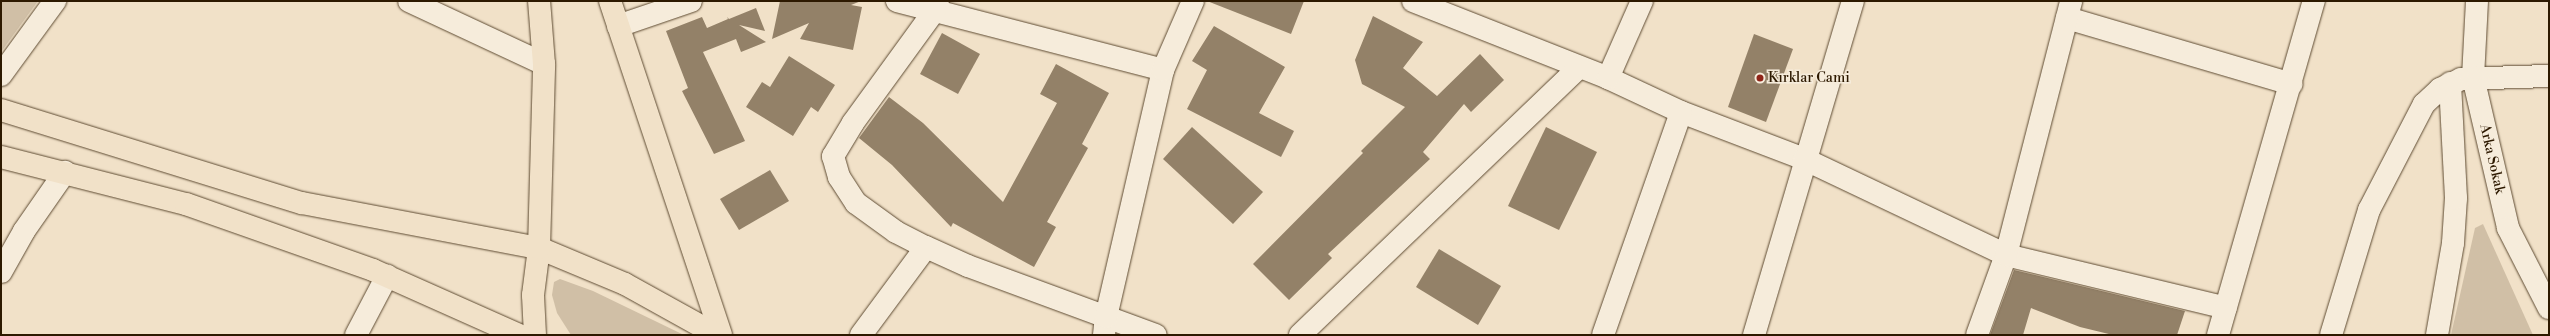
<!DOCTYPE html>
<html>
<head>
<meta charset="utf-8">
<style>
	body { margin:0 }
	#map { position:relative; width:2550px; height:336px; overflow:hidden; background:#f1e1c8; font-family:"Libre Bodoni",serif }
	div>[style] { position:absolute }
	.green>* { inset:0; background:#d0bfa6 }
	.building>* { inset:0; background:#938168 }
	.roads { filter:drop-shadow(0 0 1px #5e4b32) drop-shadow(0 0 1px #5e4b32) }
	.minor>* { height:22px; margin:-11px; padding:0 11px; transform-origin:11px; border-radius:11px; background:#f6ecdb }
	.major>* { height:22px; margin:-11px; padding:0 11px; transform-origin:11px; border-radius:11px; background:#f1e1c8 }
	.dots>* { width:11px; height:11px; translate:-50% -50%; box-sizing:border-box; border:2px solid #f6ecdb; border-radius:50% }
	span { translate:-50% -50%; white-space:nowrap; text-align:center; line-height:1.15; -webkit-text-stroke:3px #f6ecdb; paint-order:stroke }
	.poi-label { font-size:14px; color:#2d1900 }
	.left { translate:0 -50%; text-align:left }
	.street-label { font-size:14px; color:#2d1900 }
	.frame { position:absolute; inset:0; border:2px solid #2d1900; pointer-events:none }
</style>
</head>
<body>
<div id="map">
	<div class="green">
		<i style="clip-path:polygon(1px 1px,38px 1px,1px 52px)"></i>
		<i style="clip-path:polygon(2483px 224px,2533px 335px,2451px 335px,2475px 228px)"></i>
		<i style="clip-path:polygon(560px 279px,593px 291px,684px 335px,571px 335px,557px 313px,552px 295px,554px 282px)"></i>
	</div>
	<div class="building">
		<i style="clip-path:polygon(780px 1px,861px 1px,851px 5px,862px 7px,853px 50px,800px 39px,809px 23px,772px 39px)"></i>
		<i style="clip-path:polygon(1207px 1px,1304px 1px,1291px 34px)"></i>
		<i style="clip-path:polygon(756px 8px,765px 31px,739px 25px,766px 42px,741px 52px,736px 39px,703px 52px,745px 141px,714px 154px,682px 91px,688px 88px,666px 31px,702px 17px,707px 28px,728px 19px,727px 17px,729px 19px)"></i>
		<i style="clip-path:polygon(1373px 16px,1423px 42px,1403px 68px,1437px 96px,1480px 54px,1504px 80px,1471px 112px,1464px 104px,1423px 152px,1430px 159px,1328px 254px,1332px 258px,1289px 300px,1253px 264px,1363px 153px,1361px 151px,1405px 107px,1362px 84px,1355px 60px)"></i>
		<i style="clip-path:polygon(1214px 26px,1285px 67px,1259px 113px,1294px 131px,1281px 157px,1187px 109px,1207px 70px,1192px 61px)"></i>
		<i style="clip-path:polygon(942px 33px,980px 54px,958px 94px,920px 74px)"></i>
		<i style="clip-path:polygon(1754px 34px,1793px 49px,1766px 122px,1728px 107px)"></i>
		<i style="clip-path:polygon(789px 56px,835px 85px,818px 112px,811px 107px,793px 136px,746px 107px,762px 82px,770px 87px)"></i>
		<i style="clip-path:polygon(1056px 64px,1109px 93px,1082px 144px,1088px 148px,1047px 222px,1056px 227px,1034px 267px,953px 223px,951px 227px,892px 165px,859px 138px,889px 97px,923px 123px,1003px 202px,1057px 103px,1040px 94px)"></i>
		<i style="clip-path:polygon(1192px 127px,1263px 192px,1233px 224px,1163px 159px)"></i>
		<i style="clip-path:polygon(1546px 127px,1597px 152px,1559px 230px,1508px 206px)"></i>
		<i style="clip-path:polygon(770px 170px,789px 201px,739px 230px,720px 199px)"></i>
		<i style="clip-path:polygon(1439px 249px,1501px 286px,1478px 325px,1416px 287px)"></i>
		<i style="clip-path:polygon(2014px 270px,2185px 311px,2177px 335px,2113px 335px,2080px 327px,2031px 308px,2023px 335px,1990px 335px)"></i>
	</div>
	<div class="roads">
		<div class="minor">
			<i style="left:409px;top:1px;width:149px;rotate:25deg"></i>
			<i style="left:897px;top:1px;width:275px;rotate:14.5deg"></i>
			<i style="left:938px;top:1px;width:9px;rotate:108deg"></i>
			<i style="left:935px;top:10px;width:140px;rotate:126deg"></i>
			<i style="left:853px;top:123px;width:39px;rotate:121deg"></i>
			<i style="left:833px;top:156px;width:22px;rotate:74deg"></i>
			<i style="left:839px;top:177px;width:31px;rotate:57deg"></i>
			<i style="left:856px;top:203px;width:49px;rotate:35.9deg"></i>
			<i style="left:896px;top:232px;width:34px;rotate:27deg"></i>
			<i style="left:926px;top:247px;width:46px;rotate:24.3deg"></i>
			<i style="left:968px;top:266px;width:200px;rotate:20.2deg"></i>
			<i style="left:1413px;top:1px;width:210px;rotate:21.5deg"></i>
			<i style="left:1608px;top:78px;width:81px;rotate:25deg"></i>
			<i style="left:1681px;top:112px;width:132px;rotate:20.9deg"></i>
			<i style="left:1804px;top:159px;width:224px;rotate:25.4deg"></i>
			<i style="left:2006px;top:255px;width:226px;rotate:13.5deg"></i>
			<i style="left:2477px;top:1px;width:76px;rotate:93deg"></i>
			<i style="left:2473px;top:77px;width:155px;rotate:76.9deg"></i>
			<i style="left:2508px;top:228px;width:90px;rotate:62.9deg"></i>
			<i style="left:2067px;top:18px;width:234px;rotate:16.4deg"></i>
			<i style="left:618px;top:26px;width:77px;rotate:-18.9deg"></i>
			<i style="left:1px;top:75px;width:92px;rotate:-53.9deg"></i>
			<i style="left:1608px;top:78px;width:84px;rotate:-66.2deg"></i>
			<i style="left:1px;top:272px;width:47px;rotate:-60.7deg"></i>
			<i style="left:24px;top:231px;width:72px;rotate:-55.2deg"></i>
			<i style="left:356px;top:335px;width:67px;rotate:-62.3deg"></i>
			<i style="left:861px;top:335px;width:109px;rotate:-53.5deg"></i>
			<i style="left:1104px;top:335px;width:18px;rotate:-84deg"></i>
			<i style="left:1106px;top:317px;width:253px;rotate:-77deg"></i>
			<i style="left:1163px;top:70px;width:75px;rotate:-66.5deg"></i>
			<i style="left:1300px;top:335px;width:387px;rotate:-43.8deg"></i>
			<i style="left:1603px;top:335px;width:236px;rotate:-70.7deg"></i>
			<i style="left:1754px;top:335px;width:348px;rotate:-73.5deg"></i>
			<i style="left:1977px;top:335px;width:85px;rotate:-70.1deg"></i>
			<i style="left:2006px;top:255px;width:262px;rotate:-75.6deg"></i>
			<i style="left:2218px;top:335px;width:348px;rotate:-74deg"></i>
			<i style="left:2331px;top:335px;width:131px;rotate:-73.1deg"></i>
			<i style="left:2369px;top:210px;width:119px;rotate:-62.6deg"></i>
			<i style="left:2424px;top:104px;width:22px;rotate:-43deg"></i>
			<i style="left:2440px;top:89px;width:23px;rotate:-25deg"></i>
			<i style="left:2461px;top:79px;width:88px;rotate:-2deg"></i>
			<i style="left:2437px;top:335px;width:93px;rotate:-80.1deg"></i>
			<i style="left:2453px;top:243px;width:45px;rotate:-86.2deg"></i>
			<i style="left:2456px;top:198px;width:115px;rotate:-93deg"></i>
		</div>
		<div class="major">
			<i style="left:610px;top:1px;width:352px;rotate:71.6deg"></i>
			<i style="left:1px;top:110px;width:315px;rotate:17.2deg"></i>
			<i style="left:302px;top:203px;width:241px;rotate:10.8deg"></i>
			<i style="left:539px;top:248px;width:93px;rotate:22.7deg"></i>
			<i style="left:625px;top:284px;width:105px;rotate:29deg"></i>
			<i style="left:1px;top:157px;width:191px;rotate:14.3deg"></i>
			<i style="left:186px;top:204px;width:198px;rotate:19.4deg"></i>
			<i style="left:373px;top:270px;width:160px;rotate:24deg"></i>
			<i style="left:535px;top:335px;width:40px;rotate:-92.9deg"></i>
			<i style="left:533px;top:295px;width:47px;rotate:-82.7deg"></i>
			<i style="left:539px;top:248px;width:184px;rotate:-88.4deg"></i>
			<i style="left:544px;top:64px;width:63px;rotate:-94.5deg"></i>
		</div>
	</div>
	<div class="dots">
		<i style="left:1760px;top:78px;background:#8f2418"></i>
	</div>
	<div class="poi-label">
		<span class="left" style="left:1768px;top:78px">Kırklar Cami</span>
	</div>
	<div class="street-label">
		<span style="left:2492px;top:159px;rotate:77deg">Arka Sokak</span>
	</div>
	<div class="frame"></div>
</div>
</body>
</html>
